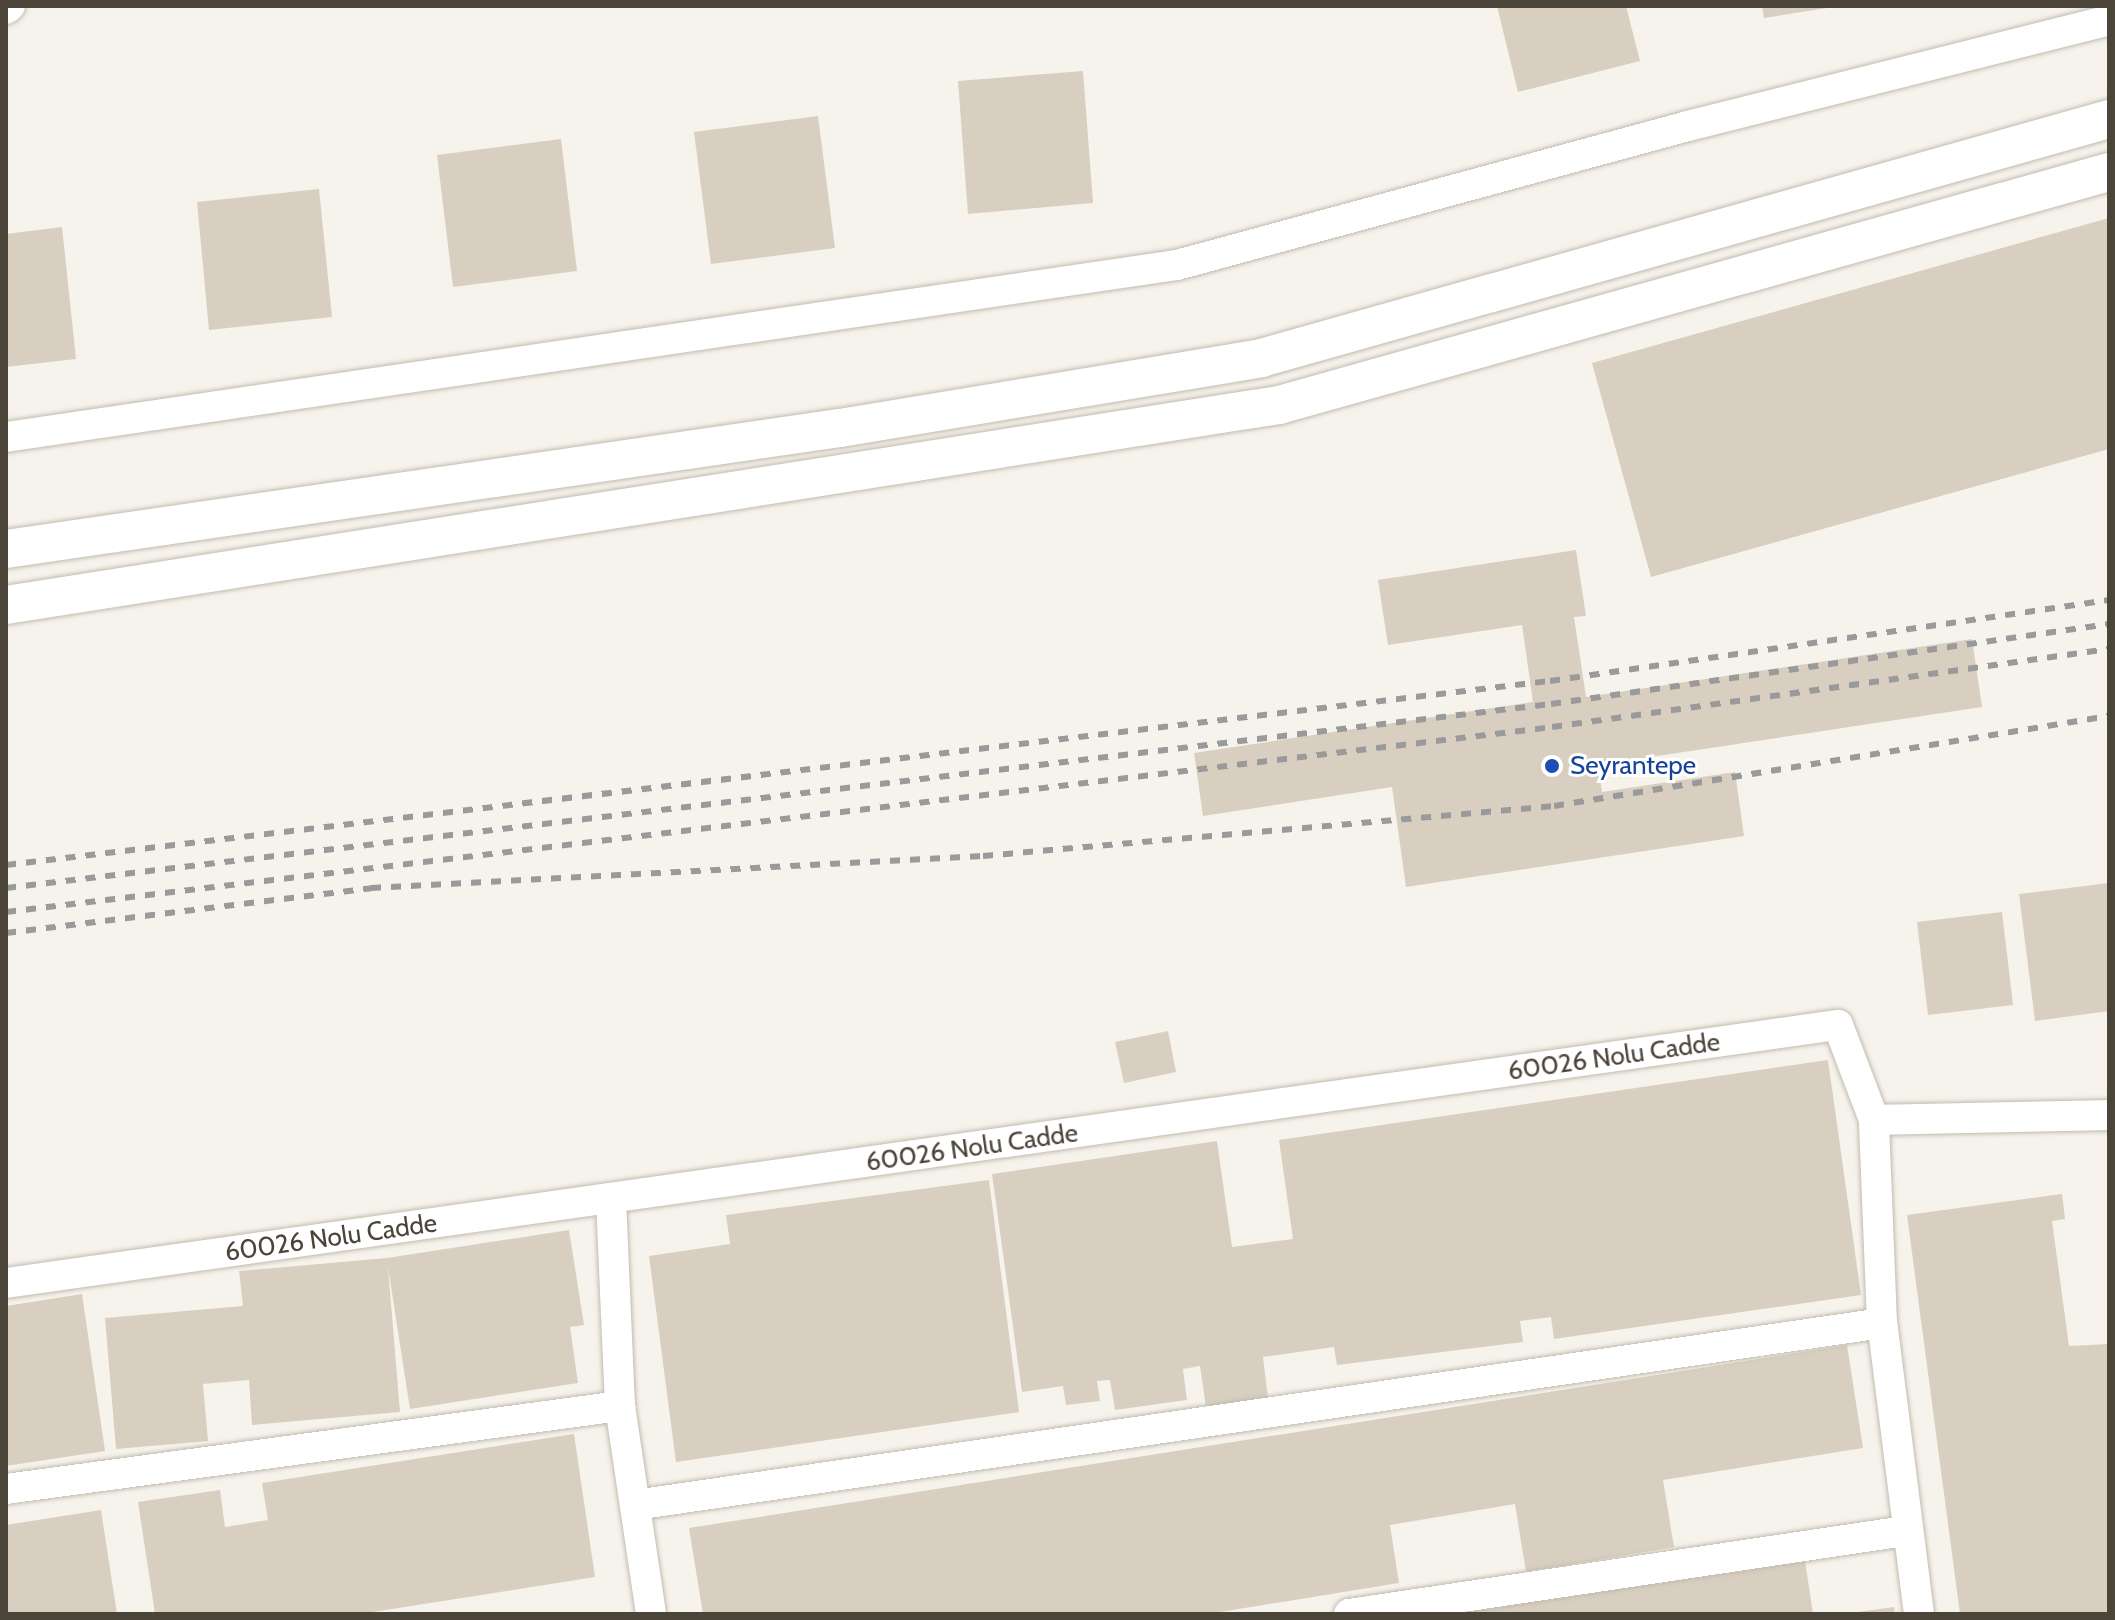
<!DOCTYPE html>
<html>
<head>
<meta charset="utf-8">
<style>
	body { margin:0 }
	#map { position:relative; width:2115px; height:1620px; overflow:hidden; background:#f6f3ec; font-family:Cabin,sans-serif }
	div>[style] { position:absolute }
	.building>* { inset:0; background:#d8cfc1 }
	.roads { filter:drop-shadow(0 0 2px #c2bbae) drop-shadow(0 0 2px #c2bbae) }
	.minor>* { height:30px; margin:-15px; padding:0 15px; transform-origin:15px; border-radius:15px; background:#fff }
	.tertiary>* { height:38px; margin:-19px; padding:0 19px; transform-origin:19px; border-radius:19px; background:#fff }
	.rail>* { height:6px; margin-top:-3px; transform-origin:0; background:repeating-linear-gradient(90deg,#9a9a9a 0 10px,transparent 0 20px) }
	.dots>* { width:22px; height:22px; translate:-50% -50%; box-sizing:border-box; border:4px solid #fff; border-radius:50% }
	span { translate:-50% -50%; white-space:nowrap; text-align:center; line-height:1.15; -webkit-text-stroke:6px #fff; paint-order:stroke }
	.transit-label { font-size:26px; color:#164399 }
	.left { translate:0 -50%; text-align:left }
	.street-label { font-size:26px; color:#4b4439 }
	.frame { position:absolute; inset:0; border:8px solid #4b4439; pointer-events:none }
</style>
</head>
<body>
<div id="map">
	<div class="building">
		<i style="clip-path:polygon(1497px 6px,1626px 6px,1640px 61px,1518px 92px)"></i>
		<i style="clip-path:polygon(1762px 6px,1826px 6px,1827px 8px,1764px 18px)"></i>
		<i style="clip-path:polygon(1083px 71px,1093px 203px,968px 214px,958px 81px)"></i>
		<i style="clip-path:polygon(818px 116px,835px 248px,711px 264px,694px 132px)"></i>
		<i style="clip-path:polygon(561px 139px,577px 271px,453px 287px,437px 155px)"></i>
		<i style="clip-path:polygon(319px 189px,332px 317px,209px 330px,197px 202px)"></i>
		<i style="clip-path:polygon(2109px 218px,2109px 449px,1651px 577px,1592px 363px)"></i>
		<i style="clip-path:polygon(62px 227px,76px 359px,6px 367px,6px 234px)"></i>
		<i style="clip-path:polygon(1576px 550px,1586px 616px,1574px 617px,1586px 697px,1972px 639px,1982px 707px,1598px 765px,1602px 792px,1735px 772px,1744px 836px,1406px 887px,1392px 787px,1203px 816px,1194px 753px,1533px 702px,1522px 625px,1388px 645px,1378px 580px)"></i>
		<i style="clip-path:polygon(2109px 883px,2109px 1011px,2035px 1021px,2019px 894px)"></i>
		<i style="clip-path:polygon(2002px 912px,2013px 1005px,1928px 1015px,1917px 922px)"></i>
		<i style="clip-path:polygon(1168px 1031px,1176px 1072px,1124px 1083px,1115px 1042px)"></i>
		<i style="clip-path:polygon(1828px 1060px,1861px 1295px,1554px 1339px,1551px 1317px,1520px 1321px,1523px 1342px,1337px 1365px,1334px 1347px,1263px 1357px,1268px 1398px,1206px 1407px,1200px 1366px,1183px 1369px,1187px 1400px,1115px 1410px,1110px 1380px,1097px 1381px,1100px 1401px,1066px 1405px,1063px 1386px,1022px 1392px,992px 1174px,1217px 1141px,1232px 1247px,1293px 1239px,1279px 1140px)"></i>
		<i style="clip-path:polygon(989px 1180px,1019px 1412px,676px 1462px,649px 1256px,730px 1244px,726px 1215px)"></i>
		<i style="clip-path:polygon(2062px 1194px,2065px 1219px,2052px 1221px,2069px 1346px,2109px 1344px,2109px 1614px,1960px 1614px,1907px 1215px)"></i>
		<i style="clip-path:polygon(569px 1230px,584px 1325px,570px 1327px,578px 1383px,410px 1409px,388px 1267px,400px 1412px,252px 1425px,249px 1380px,203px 1384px,208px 1441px,116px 1449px,105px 1318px,243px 1306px,239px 1271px,387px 1258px)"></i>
		<i style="clip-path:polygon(82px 1294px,105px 1451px,6px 1466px,6px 1306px)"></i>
		<i style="clip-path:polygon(1847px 1345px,1863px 1448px,1663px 1480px,1674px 1547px,1526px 1572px,1515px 1504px,1390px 1525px,1399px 1583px,1208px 1614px,703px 1614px,689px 1528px)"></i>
		<i style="clip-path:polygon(574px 1434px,595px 1577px,360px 1614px,155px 1614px,138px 1502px,220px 1490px,225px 1527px,268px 1520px,262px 1483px)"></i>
		<i style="clip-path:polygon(101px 1510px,117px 1614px,6px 1614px,6px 1525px)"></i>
		<i style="clip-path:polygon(1805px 1561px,1813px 1614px,1453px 1614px,1453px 1612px)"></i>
		<i style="clip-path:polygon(1894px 1607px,1895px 1614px,1858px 1614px,1858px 1612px)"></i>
	</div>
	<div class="roads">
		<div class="minor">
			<i style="left:6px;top:9px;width:5px;rotate:-37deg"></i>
			<i style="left:6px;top:437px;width:1184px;rotate:-8.36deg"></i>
			<i style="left:1177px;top:265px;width:530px;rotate:-15.22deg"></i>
			<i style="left:1688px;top:126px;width:434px;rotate:-14.1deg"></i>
			<i style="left:611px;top:1200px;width:206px;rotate:87.5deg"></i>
			<i style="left:620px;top:1406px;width:210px;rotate:81.5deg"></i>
			<i style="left:6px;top:1283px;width:1850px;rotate:-8.02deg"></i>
			<i style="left:1838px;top:1025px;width:102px;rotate:69.2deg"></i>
			<i style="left:6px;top:1489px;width:620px;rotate:-7.7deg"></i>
			<i style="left:635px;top:1505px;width:1260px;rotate:-8.3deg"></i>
			<i style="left:1349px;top:1614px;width:562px;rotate:-8.49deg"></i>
			<i style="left:1919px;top:1614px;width:293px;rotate:-97.2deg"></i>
			<i style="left:1882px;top:1323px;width:203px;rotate:-92.3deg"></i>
			<i style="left:1874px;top:1120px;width:235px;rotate:-1.2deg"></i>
		</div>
		<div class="tertiary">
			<i style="left:6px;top:549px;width:843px;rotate:-8.26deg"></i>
			<i style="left:840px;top:428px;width:427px;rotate:-9.4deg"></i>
			<i style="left:1261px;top:358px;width:881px;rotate:-15.74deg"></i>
			<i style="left:6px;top:605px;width:1289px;rotate:-8.93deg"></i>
			<i style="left:1279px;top:405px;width:862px;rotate:-15.68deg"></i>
		</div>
	</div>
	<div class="rail">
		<i style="left:6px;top:865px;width:1555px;rotate:-6.8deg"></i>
		<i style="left:1550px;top:681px;width:565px;rotate:-8.24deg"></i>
		<i style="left:6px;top:888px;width:1556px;rotate:-6.79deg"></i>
		<i style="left:1551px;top:704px;width:564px;rotate:-8.16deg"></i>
		<i style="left:6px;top:912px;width:1557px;rotate:-6.82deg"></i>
		<i style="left:1552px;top:727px;width:562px;rotate:-7.97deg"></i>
		<i style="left:6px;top:933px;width:368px;rotate:-7deg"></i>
		<i style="left:371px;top:888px;width:613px;rotate:-2.99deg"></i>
		<i style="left:983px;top:856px;width:573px;rotate:-5deg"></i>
		<i style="left:1554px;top:806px;width:562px;rotate:-9.21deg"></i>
	</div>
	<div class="dots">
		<i style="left:1552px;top:766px;background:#1a4fb4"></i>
	</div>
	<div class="transit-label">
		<span class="left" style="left:1570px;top:766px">Seyrantepe</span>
	</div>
	<div class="street-label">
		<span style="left:1614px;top:1057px;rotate:-8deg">60026 Nolu Cadde</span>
		<span style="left:972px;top:1148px;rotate:-8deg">60026 Nolu Cadde</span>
		<span style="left:331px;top:1238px;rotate:-8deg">60026 Nolu Cadde</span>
	</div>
	<div class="frame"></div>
</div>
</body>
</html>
